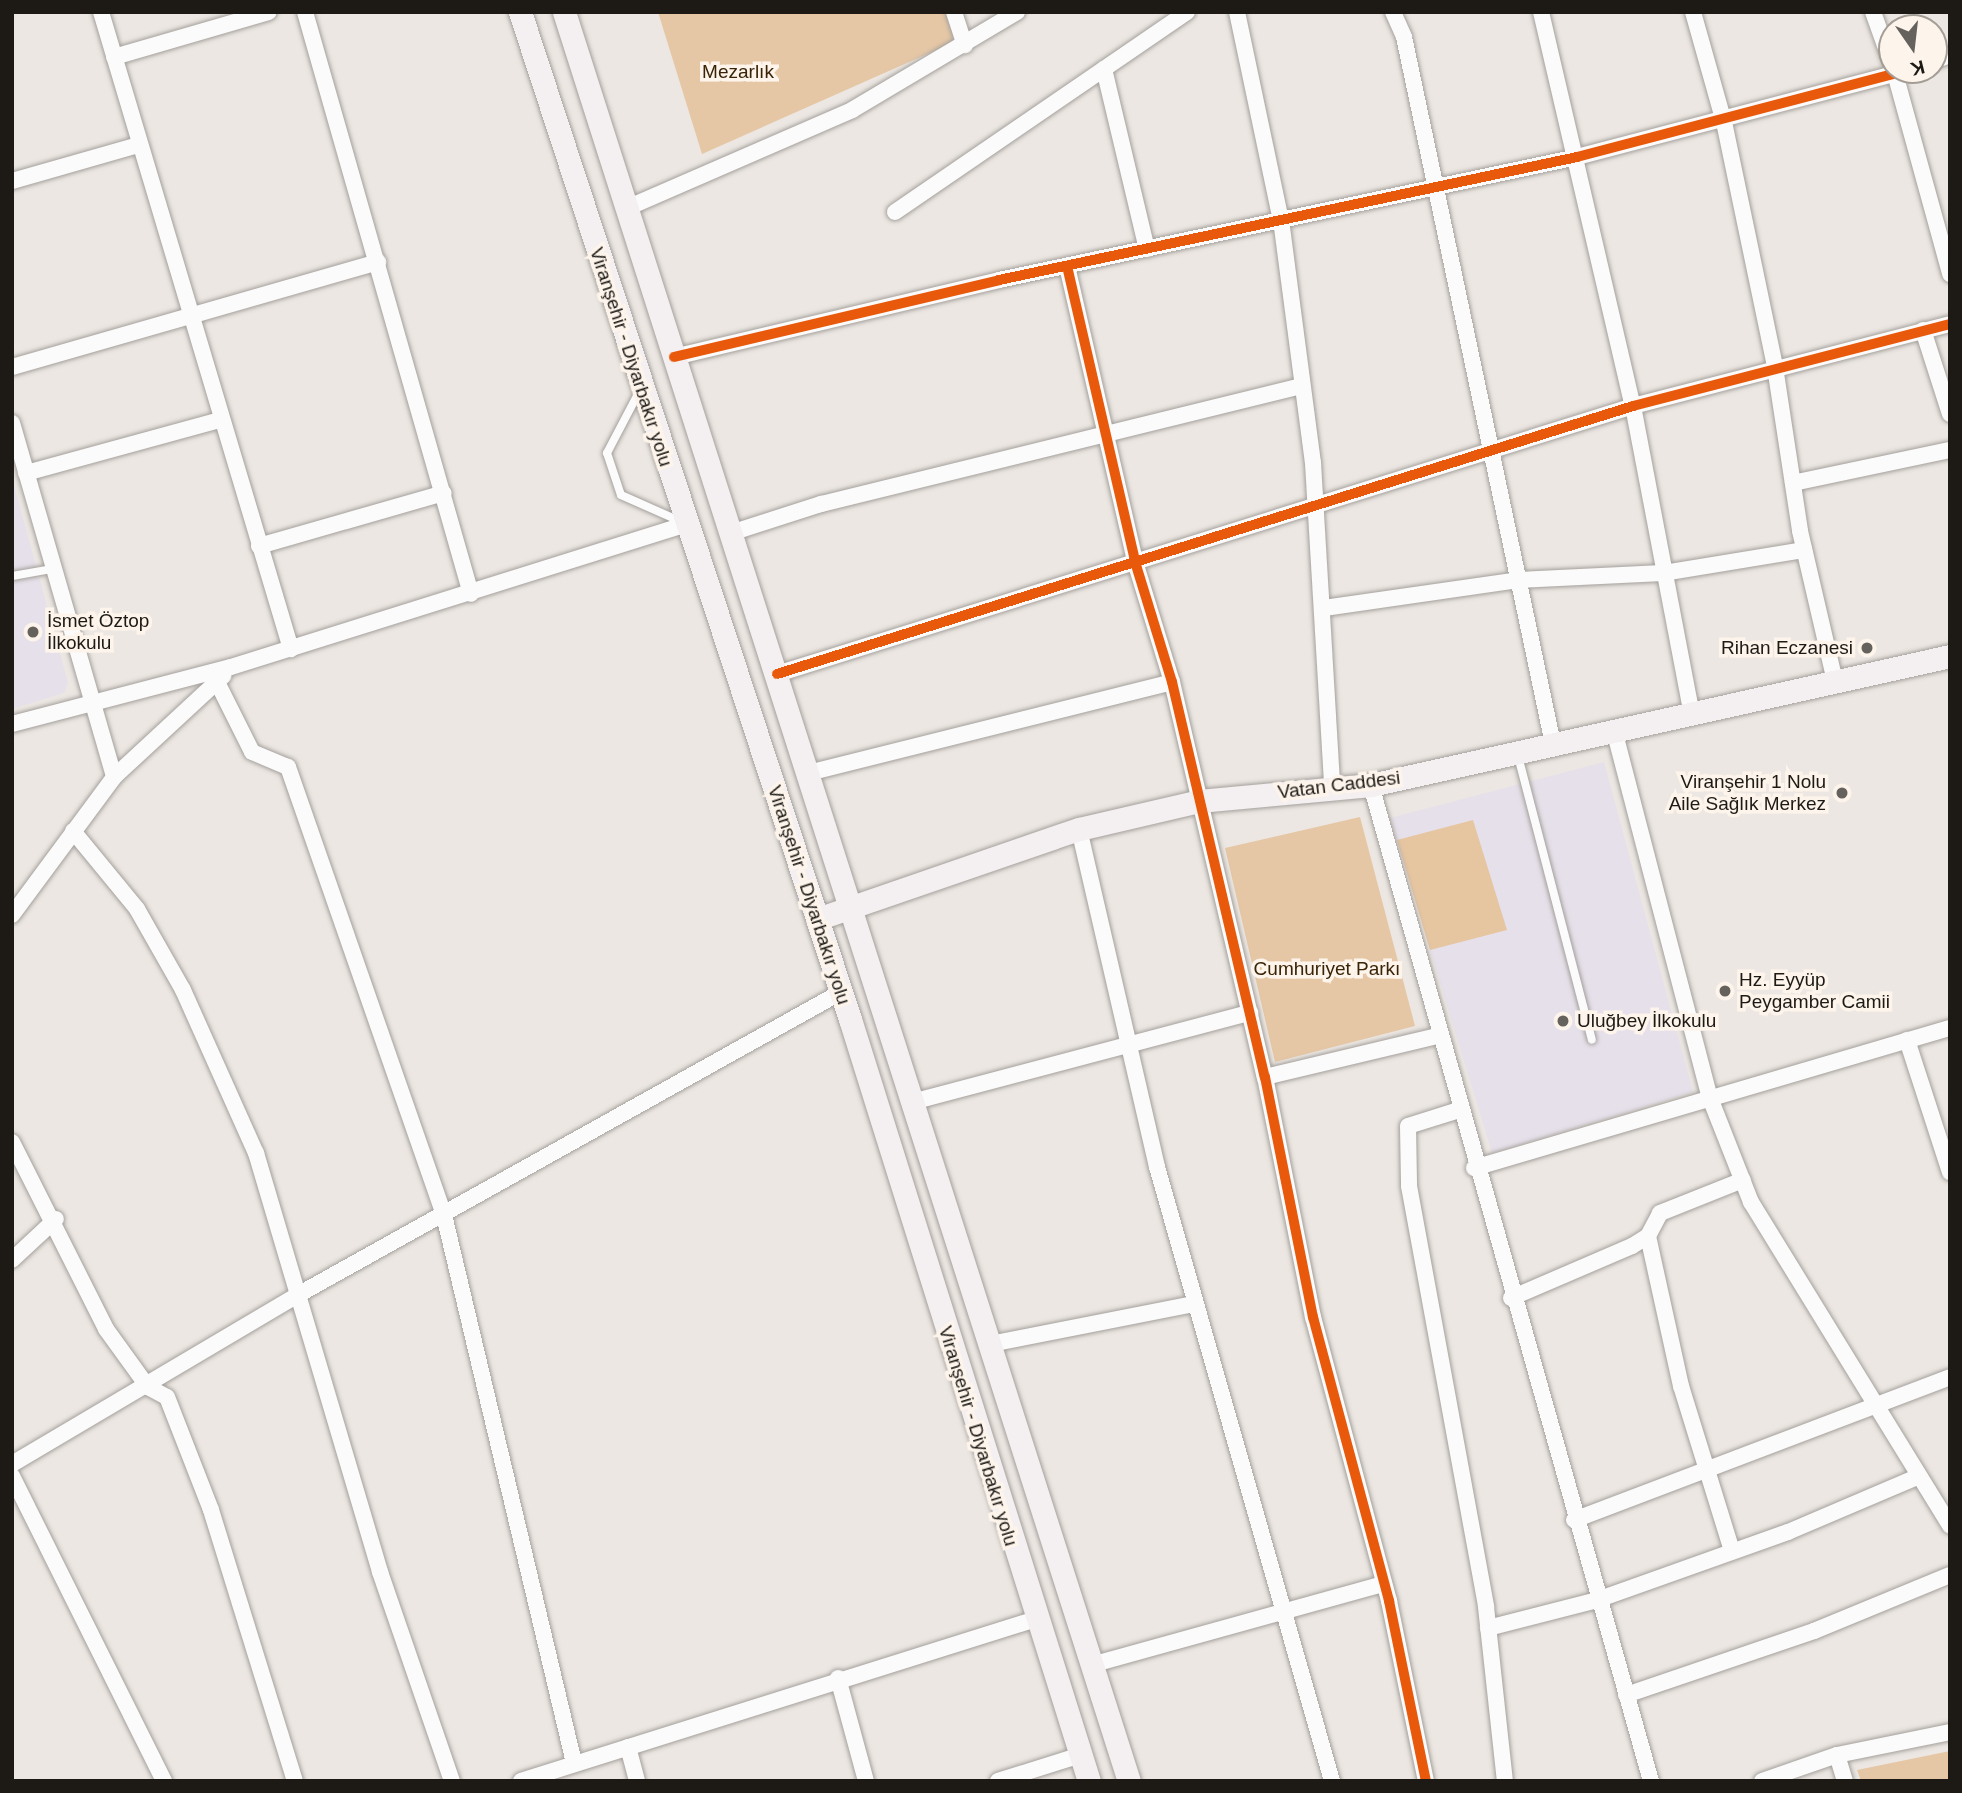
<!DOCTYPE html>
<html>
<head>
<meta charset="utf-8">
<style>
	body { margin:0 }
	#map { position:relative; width:1962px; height:1793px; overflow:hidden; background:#ece7e2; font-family:Arial,sans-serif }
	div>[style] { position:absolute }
	.education>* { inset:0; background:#e6e0ea }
	.green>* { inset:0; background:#e5c7a6 }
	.forest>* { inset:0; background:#e6c5a1 }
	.roads { filter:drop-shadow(0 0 2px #a4a09c) drop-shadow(0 0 2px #a4a09c) }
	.lane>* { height:8px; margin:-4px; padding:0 4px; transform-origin:4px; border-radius:4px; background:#fcfbfb }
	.street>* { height:16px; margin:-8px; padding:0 8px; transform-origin:8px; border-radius:8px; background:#fcfbfb }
	.secondary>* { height:23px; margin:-11.5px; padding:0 11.5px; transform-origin:11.5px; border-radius:11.5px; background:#f4eff0 }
	.cycleway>* { height:10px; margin:-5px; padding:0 5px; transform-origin:5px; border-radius:5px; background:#e8590c }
	.dots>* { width:19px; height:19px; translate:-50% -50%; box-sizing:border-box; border:4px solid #fdf4eb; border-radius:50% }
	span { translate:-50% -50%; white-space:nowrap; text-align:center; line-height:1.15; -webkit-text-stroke:7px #fdf4eb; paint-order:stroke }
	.park-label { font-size:19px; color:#3a2407 }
	.street-label { font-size:19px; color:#1d1a16 }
	.poi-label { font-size:19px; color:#1d1a16 }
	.left { translate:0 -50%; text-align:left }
	.right { translate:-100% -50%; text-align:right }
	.frame { position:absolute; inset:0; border:14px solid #1d1a16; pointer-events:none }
	.north { position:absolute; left:1878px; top:14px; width:70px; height:70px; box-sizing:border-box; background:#fdf4eb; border:2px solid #a39d96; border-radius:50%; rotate:166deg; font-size:19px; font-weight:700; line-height:28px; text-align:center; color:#1d1a16 }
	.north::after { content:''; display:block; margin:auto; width:24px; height:32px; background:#65625d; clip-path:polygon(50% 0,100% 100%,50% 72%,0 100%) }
</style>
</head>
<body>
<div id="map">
	<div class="education">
		<i style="clip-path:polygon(12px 478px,68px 683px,64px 693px,12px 709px)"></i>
		<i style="clip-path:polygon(1604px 762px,1693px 1092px,1492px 1153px,1390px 818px)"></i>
	</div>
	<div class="green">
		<i style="clip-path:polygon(658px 12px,945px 12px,953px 35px,952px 43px,702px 154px)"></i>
		<i style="clip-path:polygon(1360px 817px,1415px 1026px,1275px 1062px,1225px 848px)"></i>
		<i style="clip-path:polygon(1950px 1751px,1950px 1781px,1861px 1781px,1857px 1770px)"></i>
	</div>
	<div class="forest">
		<i style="clip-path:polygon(1473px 820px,1507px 930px,1430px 950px,1397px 840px)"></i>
	</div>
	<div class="roads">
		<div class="lane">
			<i style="left:639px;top:392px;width:69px;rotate:117.7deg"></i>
			<i style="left:607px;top:453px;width:44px;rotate:71.6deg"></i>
			<i style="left:621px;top:495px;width:67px;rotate:23.9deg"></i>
			<i style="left:12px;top:576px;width:40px;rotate:-10deg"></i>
			<i style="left:1518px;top:756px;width:293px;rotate:75.4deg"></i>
		</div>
		<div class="street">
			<i style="left:101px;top:12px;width:665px;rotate:73.39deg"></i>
			<i style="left:305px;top:12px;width:605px;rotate:74.08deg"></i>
			<i style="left:954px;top:12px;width:35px;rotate:72deg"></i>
			<i style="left:1237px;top:12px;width:213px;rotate:78.1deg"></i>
			<i style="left:1281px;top:220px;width:245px;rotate:82.5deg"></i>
			<i style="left:1313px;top:463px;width:325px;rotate:86.6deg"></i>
			<i style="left:1393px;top:12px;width:27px;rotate:66deg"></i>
			<i style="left:1404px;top:37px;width:723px;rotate:78.1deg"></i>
			<i style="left:1541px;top:12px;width:405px;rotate:76.9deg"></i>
			<i style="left:1633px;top:406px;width:310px;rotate:79.2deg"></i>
			<i style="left:1693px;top:12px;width:114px;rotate:74.3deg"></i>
			<i style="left:1724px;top:122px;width:250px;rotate:78.2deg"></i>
			<i style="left:1775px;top:367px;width:166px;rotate:81.3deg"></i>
			<i style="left:1800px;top:531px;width:154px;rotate:76.9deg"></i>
			<i style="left:1873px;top:12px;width:56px;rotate:70.3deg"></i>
			<i style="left:114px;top:57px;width:161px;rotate:-16.2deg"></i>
			<i style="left:1934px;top:61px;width:17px;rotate:-21deg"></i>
			<i style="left:1104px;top:69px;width:185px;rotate:76.6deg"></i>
			<i style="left:1894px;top:70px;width:212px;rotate:74.6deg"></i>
			<i style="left:12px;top:181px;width:131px;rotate:-15.9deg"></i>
			<i style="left:627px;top:208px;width:245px;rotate:-23.5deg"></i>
			<i style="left:852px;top:110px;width:192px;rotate:-30.7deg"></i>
			<i style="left:895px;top:212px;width:354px;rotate:-34.4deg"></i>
			<i style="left:1067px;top:266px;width:307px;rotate:77deg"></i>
			<i style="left:1136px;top:565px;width:122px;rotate:72.9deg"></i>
			<i style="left:1172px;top:682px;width:406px;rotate:76.8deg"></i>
			<i style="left:1265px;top:1077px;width:245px;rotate:78.7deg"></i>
			<i style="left:1313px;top:1317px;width:294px;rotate:75deg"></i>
			<i style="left:1389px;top:1601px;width:184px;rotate:78.4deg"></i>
			<i style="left:1923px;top:330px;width:88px;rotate:72.2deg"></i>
			<i style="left:674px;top:357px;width:334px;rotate:-13.3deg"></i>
			<i style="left:999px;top:280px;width:591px;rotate:-12.01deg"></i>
			<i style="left:1577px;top:157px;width:343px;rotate:-14.7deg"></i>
			<i style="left:12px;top:367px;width:381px;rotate:-16deg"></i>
			<i style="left:12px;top:423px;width:368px;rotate:73.9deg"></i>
			<i style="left:26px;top:473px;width:201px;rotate:-15.3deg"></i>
			<i style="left:1793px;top:483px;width:160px;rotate:-11.9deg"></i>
			<i style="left:731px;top:533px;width:95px;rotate:-17.9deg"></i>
			<i style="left:821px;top:504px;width:494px;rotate:-13.8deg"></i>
			<i style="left:259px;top:546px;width:192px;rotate:-16deg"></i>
			<i style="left:1324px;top:608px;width:196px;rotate:-8.2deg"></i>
			<i style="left:1518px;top:580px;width:145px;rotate:-2.8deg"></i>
			<i style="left:1663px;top:573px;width:143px;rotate:-9.3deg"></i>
			<i style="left:777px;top:674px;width:897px;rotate:-17.38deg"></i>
			<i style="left:1633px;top:406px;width:327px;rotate:-14.5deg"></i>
			<i style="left:217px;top:682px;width:78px;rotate:63.4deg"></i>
			<i style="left:252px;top:752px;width:39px;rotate:23deg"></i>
			<i style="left:288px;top:767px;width:474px;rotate:70.8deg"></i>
			<i style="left:444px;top:1215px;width:563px;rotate:76.65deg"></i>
			<i style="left:12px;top:724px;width:226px;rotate:-14.6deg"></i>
			<i style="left:231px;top:667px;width:477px;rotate:-17.4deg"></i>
			<i style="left:1614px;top:730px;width:380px;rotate:75.4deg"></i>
			<i style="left:1710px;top:1098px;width:112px;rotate:68.5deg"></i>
			<i style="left:1751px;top:1202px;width:380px;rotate:58.4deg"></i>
			<i style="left:808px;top:773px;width:375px;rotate:-14deg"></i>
			<i style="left:1371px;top:785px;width:1035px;rotate:74.3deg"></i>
			<i style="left:1079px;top:829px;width:347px;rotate:77deg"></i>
			<i style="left:1157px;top:1167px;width:638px;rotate:74.09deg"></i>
			<i style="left:73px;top:831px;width:101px;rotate:50.6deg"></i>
			<i style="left:137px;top:909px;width:93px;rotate:60.4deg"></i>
			<i style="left:183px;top:990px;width:179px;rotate:65.9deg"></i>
			<i style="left:256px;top:1153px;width:437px;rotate:73.5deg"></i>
			<i style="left:380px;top:1572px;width:221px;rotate:71deg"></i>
			<i style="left:12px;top:915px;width:172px;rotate:-53.5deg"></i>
			<i style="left:114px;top:777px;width:149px;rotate:-42.8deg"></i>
			<i style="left:1907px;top:1040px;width:139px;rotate:72deg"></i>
			<i style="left:1265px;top:1077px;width:177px;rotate:-13.4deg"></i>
			<i style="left:912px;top:1102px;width:350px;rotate:-14.8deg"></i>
			<i style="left:1459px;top:1110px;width:53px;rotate:162.6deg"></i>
			<i style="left:1408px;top:1126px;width:60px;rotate:89deg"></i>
			<i style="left:1409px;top:1186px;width:428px;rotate:79.6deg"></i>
			<i style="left:1486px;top:1607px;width:175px;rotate:83.8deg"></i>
			<i style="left:12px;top:1142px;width:209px;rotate:63.3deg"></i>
			<i style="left:106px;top:1329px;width:72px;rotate:54.1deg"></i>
			<i style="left:148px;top:1387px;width:21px;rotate:28deg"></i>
			<i style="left:167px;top:1397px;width:121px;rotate:68.7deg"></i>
			<i style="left:211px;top:1510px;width:284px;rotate:72.8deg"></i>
			<i style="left:1474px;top:1168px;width:496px;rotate:-16.4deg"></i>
			<i style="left:1648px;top:1236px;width:154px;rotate:77.6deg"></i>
			<i style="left:1681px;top:1386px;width:173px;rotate:72.8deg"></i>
			<i style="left:12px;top:1260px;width:60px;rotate:-43deg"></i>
			<i style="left:1511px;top:1298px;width:132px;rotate:-23.3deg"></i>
			<i style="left:1632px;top:1246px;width:19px;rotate:-32deg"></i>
			<i style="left:1648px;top:1236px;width:26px;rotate:-62deg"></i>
			<i style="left:1660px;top:1213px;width:89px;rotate:-21.7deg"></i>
			<i style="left:990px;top:1344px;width:208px;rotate:-11.1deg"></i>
			<i style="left:12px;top:1464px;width:338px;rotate:-30.6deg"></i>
			<i style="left:303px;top:1292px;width:616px;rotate:-29.14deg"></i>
			<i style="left:12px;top:1476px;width:341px;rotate:63.5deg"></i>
			<i style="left:1574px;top:1520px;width:402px;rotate:-20.8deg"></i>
			<i style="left:1488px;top:1628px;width:113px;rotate:-14.4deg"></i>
			<i style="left:1597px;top:1600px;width:203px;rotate:-19.6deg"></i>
			<i style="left:1788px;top:1532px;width:140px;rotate:-23.1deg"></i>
			<i style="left:1091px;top:1665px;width:304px;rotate:-15.5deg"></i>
			<i style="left:838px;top:1678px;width:107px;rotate:74.8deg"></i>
			<i style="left:1626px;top:1695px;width:199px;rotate:-18.8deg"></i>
			<i style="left:1814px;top:1631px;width:147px;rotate:-22.4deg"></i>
			<i style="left:628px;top:1747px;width:35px;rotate:75deg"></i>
			<i style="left:1837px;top:1755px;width:27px;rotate:73deg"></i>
			<i style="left:521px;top:1781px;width:540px;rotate:-17.46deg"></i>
			<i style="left:998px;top:1781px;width:87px;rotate:-17.4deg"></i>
			<i style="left:1762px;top:1781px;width:79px;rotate:-19.1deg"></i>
			<i style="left:1837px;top:1755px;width:115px;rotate:-11.5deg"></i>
		</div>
		<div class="secondary">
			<i style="left:520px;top:12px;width:1060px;rotate:71.86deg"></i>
			<i style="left:850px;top:1019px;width:799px;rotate:72.59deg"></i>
			<i style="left:564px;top:12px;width:1857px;rotate:72.29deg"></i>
			<i style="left:817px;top:919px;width:277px;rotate:-19deg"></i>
			<i style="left:1079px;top:829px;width:123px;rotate:-13.1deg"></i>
			<i style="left:1199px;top:801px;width:173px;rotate:-5.3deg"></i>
			<i style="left:1371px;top:785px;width:593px;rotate:-12.56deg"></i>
		</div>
	</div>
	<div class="cycleway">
		<i style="left:1067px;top:266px;width:307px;rotate:77deg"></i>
		<i style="left:1136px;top:565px;width:122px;rotate:72.9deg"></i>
		<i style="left:1172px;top:682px;width:406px;rotate:76.8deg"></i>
		<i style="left:1265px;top:1077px;width:245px;rotate:78.7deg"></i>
		<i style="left:1313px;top:1317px;width:294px;rotate:75deg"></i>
		<i style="left:1389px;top:1601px;width:184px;rotate:78.4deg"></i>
		<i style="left:674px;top:357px;width:334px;rotate:-13.3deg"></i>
		<i style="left:999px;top:280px;width:591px;rotate:-12.01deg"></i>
		<i style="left:1577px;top:157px;width:343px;rotate:-14.7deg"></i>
		<i style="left:777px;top:674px;width:897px;rotate:-17.38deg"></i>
		<i style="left:1633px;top:406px;width:327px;rotate:-14.5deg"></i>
	</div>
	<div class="dots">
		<i style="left:33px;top:632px;background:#65625d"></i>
		<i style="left:1867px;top:648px;background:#65625d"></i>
		<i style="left:1842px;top:793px;background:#65625d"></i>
		<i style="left:1725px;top:991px;background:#65625d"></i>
		<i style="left:1563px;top:1021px;background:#65625d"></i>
	</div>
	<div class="park-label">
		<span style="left:738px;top:72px">Mezarlık</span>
		<span style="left:1327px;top:969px">Cumhuriyet Parkı</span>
	</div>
	<div class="street-label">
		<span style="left:631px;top:357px;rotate:72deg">Viranşehir - Diyarbakır yolu</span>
		<span style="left:1339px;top:785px;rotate:-7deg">Vatan Caddesi</span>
		<span style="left:809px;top:895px;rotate:72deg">Viranşehir - Diyarbakır yolu</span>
		<span style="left:978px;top:1436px;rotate:73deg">Viranşehir - Diyarbakır yolu</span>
	</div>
	<div class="poi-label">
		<span class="left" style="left:47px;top:632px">İsmet Öztop<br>İlkokulu</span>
		<span class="right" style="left:1853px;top:648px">Rihan Eczanesi</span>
		<span class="right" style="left:1826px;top:793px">Viranşehir 1 Nolu<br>Aile Sağlık Merkez</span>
		<span class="left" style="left:1739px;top:991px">Hz. Eyyüp<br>Peygamber Camii</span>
		<span class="left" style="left:1577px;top:1021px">Uluğbey İlkokulu</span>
	</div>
	<div class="frame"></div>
	<div class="north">K</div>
</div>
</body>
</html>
